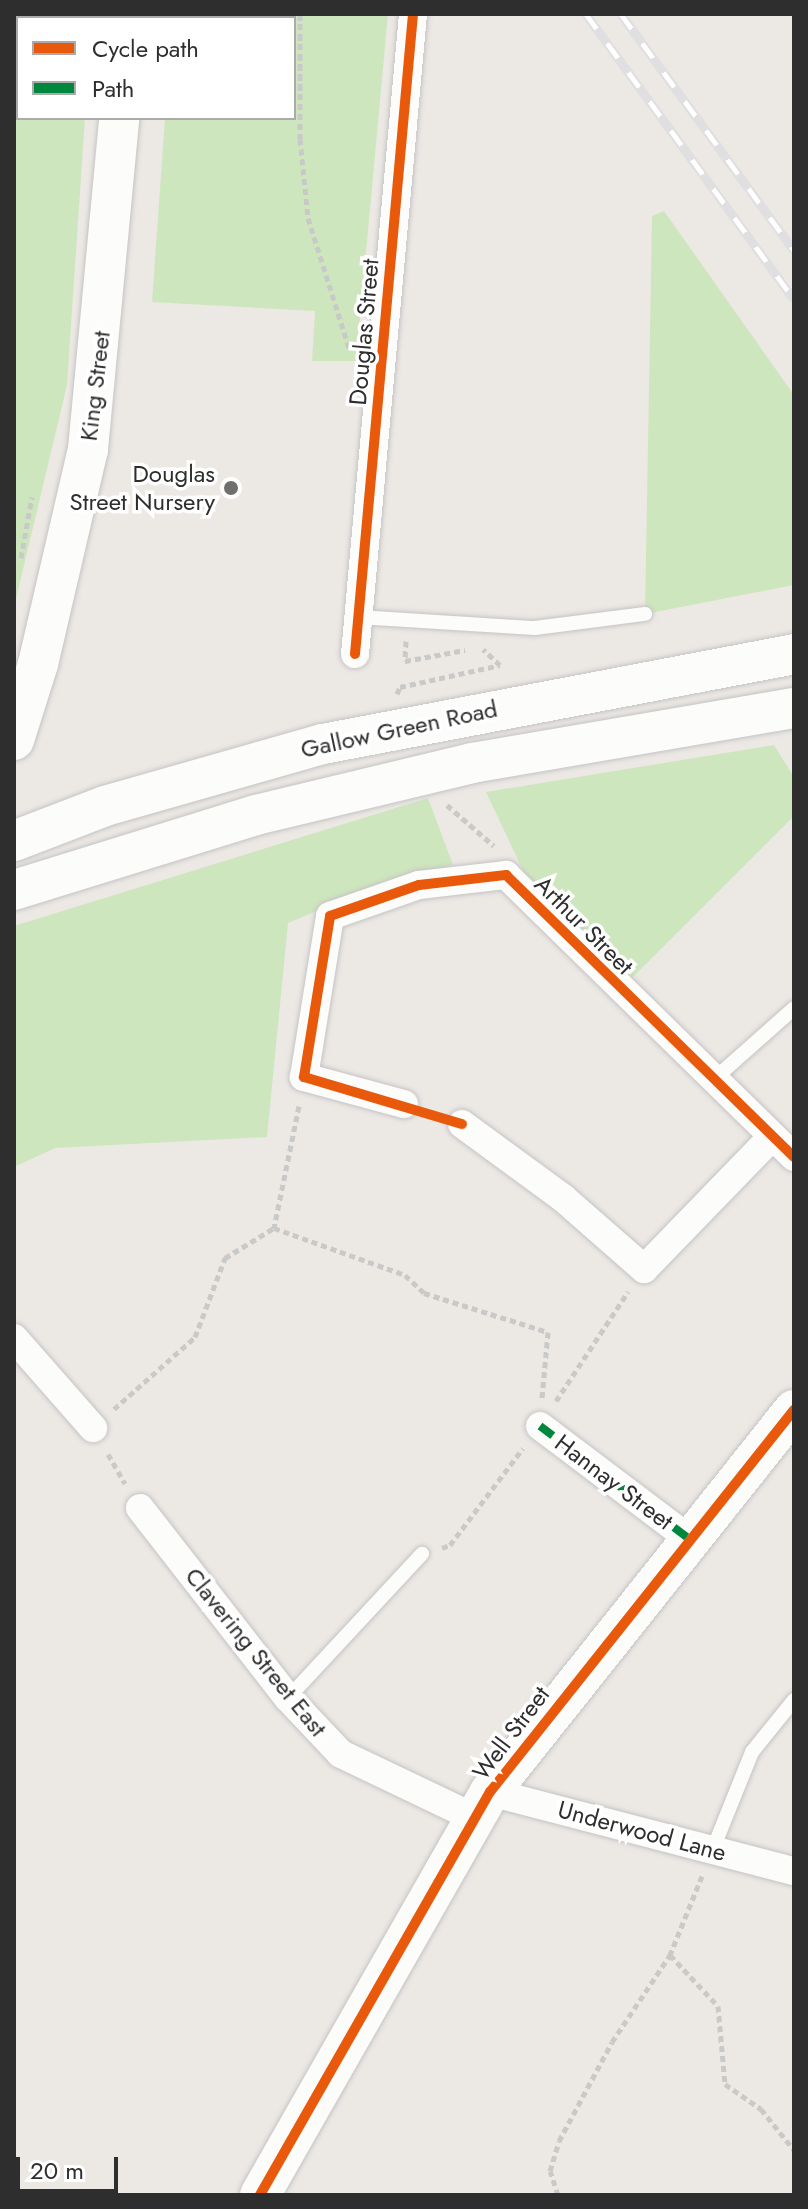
<!DOCTYPE html>
<html>
<head>
<meta charset="utf-8">
<style>
	body { margin:0 }
	#map { position:relative; width:808px; height:2209px; overflow:hidden; background:#ece8e4; font-family:Jost,sans-serif }
	div>[style] { position:absolute }
	.green>* { inset:0; background:#cee6be }
	.path>* { height:5px; margin-top:-2.5px; transform-origin:0; background:repeating-linear-gradient(90deg,#c9c9c8 0 6px,transparent 0 10px) }
	.roads { filter:drop-shadow(0 0 2px #c5c4c5) drop-shadow(0 0 2px #c5c4c5) }
	.lane>* { height:14px; margin:-7px; padding:0 7px; transform-origin:7px; border-radius:7px; background:#fcfcfb }
	.street>* { height:28px; margin:-14px; padding:0 14px; transform-origin:14px; border-radius:14px; background:#fcfcfb }
	.secondary>* { height:40px; margin:-20px; padding:0 20px; transform-origin:20px; border-radius:20px; background:#fcfcfb }
	.rail>* { height:9px; margin-top:-4.5px; transform-origin:0; background:repeating-linear-gradient(90deg,#fff 0 18px,#dfdfe1 0 36px); box-sizing:border-box; border-block:2px solid #dfdfe1 }
	.quiet>* { height:8px; margin-top:-4px; transform-origin:0; background:repeating-linear-gradient(90deg,#00873e 0 16px,transparent 0 24px) }
	.cycleway>* { height:10px; margin:-5px; padding:0 5px; transform-origin:5px; border-radius:5px; background:#e8590c }
	.dots>* { width:22px; height:22px; translate:-50% -50%; box-sizing:border-box; border:4px solid #fff; border-radius:50% }
	span { translate:-50% -50%; white-space:nowrap; text-align:center; line-height:1.15; -webkit-text-stroke:7px #fff; paint-order:stroke }
	.street-label { font-size:24px; color:#2e2e2e }
	.poi-label { font-size:24px; color:#2e2e2e }
	.right { translate:-100% -50%; text-align:right }
	.frame { position:absolute; inset:0; border:16px solid #2e2e2e; pointer-events:none }
	.legend { position:absolute; left:16px; top:16px; width:280px; height:104px; box-sizing:border-box; background:#fff; border:2px solid #ababab; margin:0; padding:10px 14px; list-style:none; font-size:24px; color:#2e2e2e }
	.legend li { display:flex; align-items:center; gap:16px; height:40px }
	.legend b { width:40px; border:2px solid #ababab }
	.scale { position:absolute; left:16px; top:2157px; width:102px; height:36px; box-sizing:border-box; border:4px solid #2e2e2e; border-top:0; padding-left:10px; font-size:24px; line-height:28px; white-space:nowrap; color:#2e2e2e; -webkit-text-stroke:6px #fff; paint-order:stroke }
</style>
</head>
<body>
<div id="map">
	<div class="green">
		<i style="clip-path:polygon(14px 14px,94px 14px,18px 18px,18px 118px,85px 118px,67px 385px,14px 607px)"></i>
		<i style="clip-path:polygon(172px 14px,388px 14px,356px 361px,312px 361px,315px 311px,152px 302px,165px 118px,294px 118px,294px 18px,171px 18px)"></i>
		<i style="clip-path:polygon(664px 211px,794px 395px,794px 585px,645px 614px,652px 216px)"></i>
		<i style="clip-path:polygon(774px 745px,794px 777px,794px 816px,633px 977px,527px 879px,486px 792px)"></i>
		<i style="clip-path:polygon(428px 798px,453px 865px,389px 881px,288px 923px,267px 1137px,55px 1148px,14px 1167px,14px 926px)"></i>
	</div>
	<div class="path">
		<i style="left:300px;top:14px;width:125px;rotate:90deg"></i>
		<i style="left:300px;top:139px;width:79px;rotate:84.2deg"></i>
		<i style="left:308px;top:218px;width:139px;rotate:72.5deg"></i>
		<i style="left:21px;top:558px;width:62px;rotate:-79.8deg"></i>
		<i style="left:406px;top:641px;width:20px;rotate:93deg"></i>
		<i style="left:405px;top:661px;width:61px;rotate:-10.4deg"></i>
		<i style="left:397px;top:694px;width:8px;rotate:-67deg"></i>
		<i style="left:400px;top:687px;width:102px;rotate:-12.4deg"></i>
		<i style="left:500px;top:665px;width:23px;rotate:-137deg"></i>
		<i style="left:447px;top:805px;width:62px;rotate:41.1deg"></i>
		<i style="left:299px;top:1106px;width:125px;rotate:101.6deg"></i>
		<i style="left:274px;top:1228px;width:139px;rotate:19.7deg"></i>
		<i style="left:405px;top:1275px;width:26px;rotate:43deg"></i>
		<i style="left:424px;top:1293px;width:130px;rotate:17.5deg"></i>
		<i style="left:548px;top:1332px;width:66px;rotate:95.2deg"></i>
		<i style="left:556px;top:1401px;width:131px;rotate:-56.6deg"></i>
		<i style="left:114px;top:1409px;width:108px;rotate:-41.6deg"></i>
		<i style="left:195px;top:1337px;width:85px;rotate:-69.2deg"></i>
		<i style="left:225px;top:1258px;width:57px;rotate:-31.5deg"></i>
		<i style="left:108px;top:1454px;width:34px;rotate:60deg"></i>
		<i style="left:442px;top:1548px;width:9px;rotate:-21deg"></i>
		<i style="left:450px;top:1545px;width:121px;rotate:-53deg"></i>
		<i style="left:702px;top:1876px;width:85px;rotate:112.1deg"></i>
		<i style="left:670px;top:1955px;width:70px;rotate:46.7deg"></i>
		<i style="left:718px;top:2006px;width:78px;rotate:84.9deg"></i>
		<i style="left:725px;top:2084px;width:44px;rotate:34.8deg"></i>
		<i style="left:761px;top:2109px;width:53px;rotate:51.2deg"></i>
		<i style="left:558px;top:2195px;width:25px;rotate:-108deg"></i>
		<i style="left:550px;top:2171px;width:31px;rotate:-73deg"></i>
		<i style="left:559px;top:2141px;width:112px;rotate:-61.8deg"></i>
		<i style="left:612px;top:2042px;width:105px;rotate:-56.3deg"></i>
	</div>
	<div class="roads">
		<div class="lane">
			<i style="left:358px;top:617px;width:177px;rotate:3.6deg"></i>
			<i style="left:535px;top:628px;width:111px;rotate:-7.3deg"></i>
			<i style="left:713px;top:1080px;width:108px;rotate:-41.6deg"></i>
			<i style="left:288px;top:1698px;width:197px;rotate:-47.1deg"></i>
			<i style="left:713px;top:1849px;width:105px;rotate:-68.1deg"></i>
			<i style="left:752px;top:1752px;width:67px;rotate:-51.1deg"></i>
		</div>
		<div class="street">
			<i style="left:355px;top:654px;width:643px;rotate:-84.82deg"></i>
			<i style="left:404px;top:1104px;width:104px;rotate:-164.9deg"></i>
			<i style="left:304px;top:1077px;width:163px;rotate:-80.8deg"></i>
			<i style="left:330px;top:916px;width:94px;rotate:-19.2deg"></i>
			<i style="left:419px;top:885px;width:88px;rotate:-6.6deg"></i>
			<i style="left:506px;top:875px;width:403px;rotate:44.4deg"></i>
			<i style="left:462px;top:1124px;width:125px;rotate:36.2deg"></i>
			<i style="left:563px;top:1198px;width:108px;rotate:41.2deg"></i>
			<i style="left:644px;top:1269px;width:182px;rotate:-45.9deg"></i>
			<i style="left:14px;top:1338px;width:120px;rotate:48.7deg"></i>
			<i style="left:540px;top:1426px;width:186px;rotate:37.1deg"></i>
			<i style="left:140px;top:1508px;width:241px;rotate:52.1deg"></i>
			<i style="left:288px;top:1698px;width:77px;rotate:46.6deg"></i>
			<i style="left:341px;top:1754px;width:148px;rotate:25.5deg"></i>
			<i style="left:490px;top:1792px;width:314px;rotate:14.6deg"></i>
		</div>
		<div class="secondary">
			<i style="left:127px;top:18px;width:4px;rotate:-76deg"></i>
			<i style="left:14px;top:740px;width:80px;rotate:-72.5deg"></i>
			<i style="left:38px;top:664px;width:221px;rotate:-76.9deg"></i>
			<i style="left:88px;top:449px;width:332px;rotate:-84.6deg"></i>
			<i style="left:14px;top:841px;width:97px;rotate:-21deg"></i>
			<i style="left:105px;top:806px;width:227px;rotate:-15.9deg"></i>
			<i style="left:323px;top:744px;width:480px;rotate:-10.8deg"></i>
			<i style="left:14px;top:890px;width:253px;rotate:-17.2deg"></i>
			<i style="left:256px;top:815px;width:222px;rotate:-13.5deg"></i>
			<i style="left:472px;top:763px;width:327px;rotate:-9.7deg"></i>
			<i style="left:260px;top:2195px;width:464px;rotate:-60.3deg"></i>
			<i style="left:490px;top:1792px;width:488px;rotate:-51.5deg"></i>
		</div>
	</div>
	<div class="rail">
		<i style="left:586px;top:14px;width:353px;rotate:53.9deg"></i>
		<i style="left:621px;top:14px;width:293px;rotate:53.8deg"></i>
	</div>
	<div class="quiet">
		<i style="left:540px;top:1426px;width:186px;rotate:37.1deg"></i>
	</div>
	<div class="cycleway">
		<i style="left:355px;top:654px;width:643px;rotate:-84.82deg"></i>
		<i style="left:462px;top:1124px;width:165px;rotate:-163.4deg"></i>
		<i style="left:304px;top:1077px;width:163px;rotate:-80.8deg"></i>
		<i style="left:330px;top:916px;width:94px;rotate:-19.2deg"></i>
		<i style="left:419px;top:885px;width:88px;rotate:-6.6deg"></i>
		<i style="left:506px;top:875px;width:403px;rotate:44.4deg"></i>
		<i style="left:260px;top:2195px;width:464px;rotate:-60.3deg"></i>
		<i style="left:490px;top:1792px;width:488px;rotate:-51.5deg"></i>
	</div>
	<div class="dots">
		<i style="left:231px;top:488px;background:#706f6e"></i>
	</div>
	<div class="street-label">
		<span style="left:364px;top:332px;rotate:-85deg">Douglas Street</span>
		<span style="left:95px;top:386px;rotate:-83deg">King Street</span>
		<span style="left:399px;top:729px;rotate:-12deg">Gallow Green Road</span>
		<span style="left:584px;top:925px;rotate:45deg">Arthur Street</span>
		<span style="left:614px;top:1482px;rotate:37deg">Hannay Street</span>
		<span style="left:256px;top:1652px;rotate:51deg">Clavering Street East</span>
		<span style="left:511px;top:1733px;rotate:-53deg">Well Street</span>
		<span style="left:642px;top:1831px;rotate:15deg">Underwood Lane</span>
	</div>
	<div class="poi-label">
		<span class="right" style="left:215px;top:488px">Douglas<br>Street Nursery</span>
	</div>
	<div class="frame"></div>
	<ul class="legend">
	<li><b style="height:10px;background:#e8590c"></b>Cycle path</li>
	<li><b style="height:10px;background:#00873e"></b>Path</li>
	</ul>
	<div class="scale">20 m</div>
</div>
</body>
</html>
